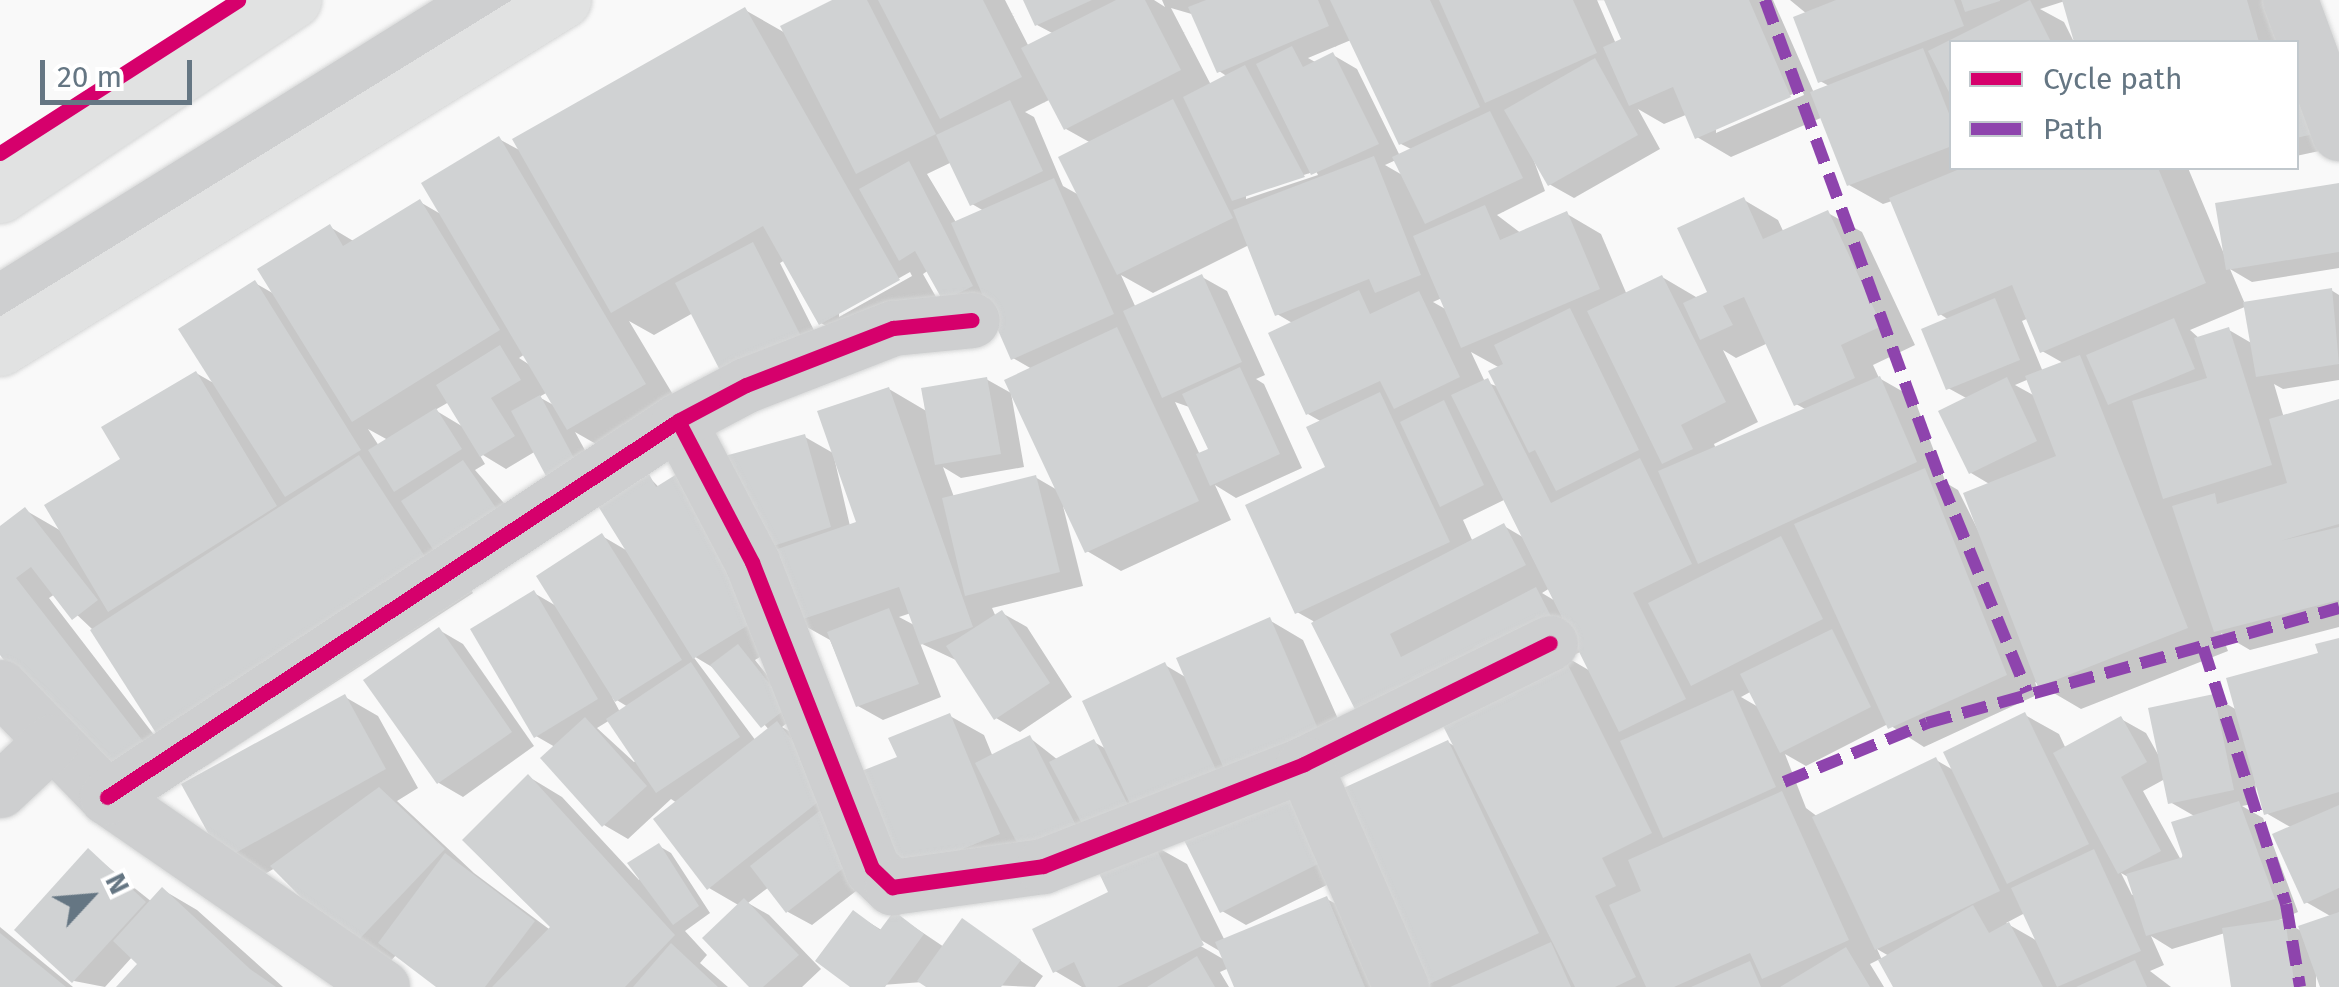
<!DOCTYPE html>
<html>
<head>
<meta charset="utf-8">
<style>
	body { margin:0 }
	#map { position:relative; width:2339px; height:987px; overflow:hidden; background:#f9f9f9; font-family:"Fira Sans",sans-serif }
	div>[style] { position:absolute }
	.shadow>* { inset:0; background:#0003 }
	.building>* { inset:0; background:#d0d2d3 }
	.roads { filter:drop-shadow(0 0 2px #d5d6d6) drop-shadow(0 0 2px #d5d6d6) }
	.minor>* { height:55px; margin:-27.5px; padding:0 27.5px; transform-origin:27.5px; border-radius:27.5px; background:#cecfd0 }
	.highway>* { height:55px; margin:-27.5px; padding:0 27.5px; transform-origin:27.5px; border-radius:27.5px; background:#e1e2e2 }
	.quiet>* { height:12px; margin-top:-6px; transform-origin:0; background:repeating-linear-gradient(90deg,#8e44ad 0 25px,transparent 0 37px) }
	.cycleway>* { height:15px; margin:-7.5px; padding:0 7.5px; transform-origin:7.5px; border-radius:7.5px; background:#d6006c }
	span { translate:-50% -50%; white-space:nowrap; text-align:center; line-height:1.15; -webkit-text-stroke:10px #fff; paint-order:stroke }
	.legend { position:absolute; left:1949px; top:40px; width:350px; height:130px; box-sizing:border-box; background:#fff; border:2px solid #c1c8cd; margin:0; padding:12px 18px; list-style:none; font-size:30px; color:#657683 }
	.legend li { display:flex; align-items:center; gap:20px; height:50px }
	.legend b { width:50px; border:2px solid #c1c8cd }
	.north { position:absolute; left:40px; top:847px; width:100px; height:100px; -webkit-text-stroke:8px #fff; paint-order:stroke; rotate:64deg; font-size:28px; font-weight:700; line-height:40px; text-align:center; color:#657683 }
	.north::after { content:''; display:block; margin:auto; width:35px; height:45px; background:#657683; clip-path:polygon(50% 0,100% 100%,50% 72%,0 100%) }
	.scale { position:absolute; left:40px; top:60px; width:152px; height:45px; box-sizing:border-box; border:5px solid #657683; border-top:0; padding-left:12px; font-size:30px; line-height:35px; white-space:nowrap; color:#657683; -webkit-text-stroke:8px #fff; paint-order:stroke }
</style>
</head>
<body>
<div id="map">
	<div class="shadow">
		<i style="clip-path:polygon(evenodd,837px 0,1005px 0,1029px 47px,1054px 34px,1037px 25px,1026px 0,1154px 0,1165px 7px,1162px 0,1597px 0,1616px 44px,1625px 40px,1607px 0,1773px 0,1814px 93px,1831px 87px,1820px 81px,1807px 14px,1790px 0,2274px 0,2287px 42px,1952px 42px,1952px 168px,2188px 168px,2224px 254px,2339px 185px,2339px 268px,2252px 282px,2230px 269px,2245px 304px,2331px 290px,2339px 295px,2339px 380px,2283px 389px,2274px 384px,2284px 418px,2339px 402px,2339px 627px,2250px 650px,2221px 633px,2228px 651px,2081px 709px,2035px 682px,2039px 694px,1924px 747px,1888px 724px,1806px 766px,1785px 754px,1806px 808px,1818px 817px,1936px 760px,1955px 771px,2025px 715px,2059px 734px,2066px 749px,2121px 719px,2146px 733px,2160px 758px,2213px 696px,2237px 710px,2339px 640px,2339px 987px,2322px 987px,2316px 970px,2316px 987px,2234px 987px,2225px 933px,2172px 949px,2151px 936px,2164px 965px,2150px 971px,2171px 987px,1896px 987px,1880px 959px,1870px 964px,1884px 987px,1416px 987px,1448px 742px,1457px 748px,1444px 722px,1366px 725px,1313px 621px,1297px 612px,1328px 469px,1322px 422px,1308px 414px,1294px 324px,1277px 314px,1249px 245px,1153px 293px,1121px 275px,1136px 308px,1202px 277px,1227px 291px,1265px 375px,1256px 379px,1264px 384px,1302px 468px,1236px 498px,1215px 485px,1231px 520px,1121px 571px,1087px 551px,1063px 506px,1083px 586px,992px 608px,996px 617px,1002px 613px,1027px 627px,1072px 697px,1020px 732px,996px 718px,960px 662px,920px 643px,941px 697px,883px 720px,858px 706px,830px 640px,796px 621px,757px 550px,805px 437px,833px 453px,850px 526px,859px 523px,889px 389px,928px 412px,986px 379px,1011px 393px,1024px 467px,961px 478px,943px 467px,954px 497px,1035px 477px,1059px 491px,1032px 369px,1013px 358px,989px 303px,969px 313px,929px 270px,923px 274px,940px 304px,862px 347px,821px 323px,785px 260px,780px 263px,828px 358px,693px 313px,654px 335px,629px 321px,678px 403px,603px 448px,575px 432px,605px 487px,536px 451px,506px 469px,478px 452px,485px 464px,475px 470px,510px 510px,455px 566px,473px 593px,206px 766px,164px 742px,92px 629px,55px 594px,49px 598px,178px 766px,0 651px,0 530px,25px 510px,63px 532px,196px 373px,217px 385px,255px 283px,276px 295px,330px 227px,355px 242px,420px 202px,444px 216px,499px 139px,523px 152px,745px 10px,787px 34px,837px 0,2065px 1px,2076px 41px,2074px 42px,2064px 22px,2040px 9px,2065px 1px,837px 0,1171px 8px,1195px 15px,1219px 71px,1228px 77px,1211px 85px,1171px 8px,837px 0,1351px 40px,1401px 144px,1413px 150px,1400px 156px,1357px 69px,1333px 55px,1317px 63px,1308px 58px,1351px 40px,837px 0,1802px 90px,1804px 95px,1716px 133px,1716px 127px,1802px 90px,837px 0,1051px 99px,1066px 129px,1091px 143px,1079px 195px,1063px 186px,1034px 117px,1025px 112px,1051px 99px,837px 0,1638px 109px,1664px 124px,1688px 114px,1697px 137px,1731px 157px,1823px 117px,1849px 185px,1883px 204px,1892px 201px,1940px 314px,1949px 320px,1948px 388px,1968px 399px,1971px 473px,1991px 485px,1984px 542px,1958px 490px,1946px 483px,1914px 398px,1879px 378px,1873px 365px,1915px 345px,1862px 232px,1828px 213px,1784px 233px,1778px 220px,1744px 200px,1710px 294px,1696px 297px,1662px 277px,1627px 295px,1601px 234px,1567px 214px,1522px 234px,1497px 215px,1545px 191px,1530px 150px,1549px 184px,1574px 198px,1660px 149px,1638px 109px,837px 0,1396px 160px,1404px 176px,1385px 165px,1396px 160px,837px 0,952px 162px,972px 204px,984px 211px,957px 224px,927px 174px,952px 162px,837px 0,1316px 171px,1318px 175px,1246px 199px,1246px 194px,1316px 171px,837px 0,910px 272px,912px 276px,839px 317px,839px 312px,910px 272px,837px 0,1442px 298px,1447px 310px,1433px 302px,1442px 298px,837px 0,2247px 306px,2253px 344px,2229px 330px,2200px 339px,2190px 330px,2247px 306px,837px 0,2029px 318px,2042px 351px,2065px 364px,2043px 372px,2022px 321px,2029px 318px,837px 0,1768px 343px,1796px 404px,1807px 410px,1716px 449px,1714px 444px,1758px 422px,1723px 350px,1736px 358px,1768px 343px,837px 0,1471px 352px,1500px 368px,1499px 387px,1485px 382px,1471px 352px,837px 0,525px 354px,533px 367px,519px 358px,525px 354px,837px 0,2029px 379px,2035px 396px,2015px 385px,2029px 379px,837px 0,548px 392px,557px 407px,539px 397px,548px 392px,837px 0,449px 402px,465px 428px,435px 410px,449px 402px,837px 0,1175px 402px,1192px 408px,1211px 451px,1200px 455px,1175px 402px,837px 0,368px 429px,388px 440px,379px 446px,368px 429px,837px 0,1506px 499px,1526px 539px,1504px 526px,1473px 542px,1463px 520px,1506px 499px,837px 0,1550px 588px,1557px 602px,1542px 593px,1550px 588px,837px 0,911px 613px,916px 626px,899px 617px,911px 613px,837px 0,1582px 651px,1592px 672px,1568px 658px,1582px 651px,837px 0,1752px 691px,1760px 708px,1741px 697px,1752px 691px,837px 0,2255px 775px,2266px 813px,2292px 828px,2306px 902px,2332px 917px,2303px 932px,2284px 921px,2272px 923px,2298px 912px,2263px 818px,2242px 806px,2257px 803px,2255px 775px,837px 0,2165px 779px,2170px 802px,2196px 817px,2181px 860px,2143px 791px,2165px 779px,837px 0,2121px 873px,2130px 878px,2135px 894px,2132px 895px,2121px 873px,837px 0,2025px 913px,2039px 942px,2006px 923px,2025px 913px,837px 0,1877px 949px,1889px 956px,1882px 960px,1877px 949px)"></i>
		<i style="clip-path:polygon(2296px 65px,2338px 147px,2296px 156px)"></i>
		<i style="clip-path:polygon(evenodd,649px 477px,800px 633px,755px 660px,798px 714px,782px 727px,811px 744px,882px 871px,812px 925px,788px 912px,769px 887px,748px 903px,769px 915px,821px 969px,802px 987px,752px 987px,740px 906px,709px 888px,677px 803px,671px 799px,628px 839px,604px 825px,555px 747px,536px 736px,534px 593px,558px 607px,602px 536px,631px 553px,649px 477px,692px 655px,717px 670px,770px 731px,756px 741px,692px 655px,649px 477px,612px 697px,628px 707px,620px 712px,612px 697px,649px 477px,610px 720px,637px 760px,634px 762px,597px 728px,610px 720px)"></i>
		<i style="clip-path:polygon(1269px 620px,1303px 640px,1358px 764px,1291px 793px,1345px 876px,1246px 925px,1222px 911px,1187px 839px,931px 894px,900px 758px,950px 716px,984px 735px,993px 757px,1030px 738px,1058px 760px,1094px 742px,1108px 750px,1165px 665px,1187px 678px)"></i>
		<i style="clip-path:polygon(439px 630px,463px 644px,534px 746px,463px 797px,439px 783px)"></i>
		<i style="clip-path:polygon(345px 697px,378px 716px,418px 788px,397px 801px,474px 873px,553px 932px,529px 777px,562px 797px,639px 880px,659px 846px,671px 853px,710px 913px,685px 931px,707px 955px,700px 963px,728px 987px,440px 987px,397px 954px,386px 966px,275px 868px,258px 878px,224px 858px)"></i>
		<i style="clip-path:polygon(evenodd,1153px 845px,1187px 864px,1225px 941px,1327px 899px,1361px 918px,1389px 987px,1237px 987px,1229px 968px,1220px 972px,1229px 987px,1082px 987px,1055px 971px,1153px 845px,1194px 936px,1223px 953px,1223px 959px,1192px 941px,1194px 936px)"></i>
		<i style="clip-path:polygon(88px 851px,152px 902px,163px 890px,197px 910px,283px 987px,120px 987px,141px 964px,133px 956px,105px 987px,74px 981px)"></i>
		<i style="clip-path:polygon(854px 913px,883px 931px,895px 914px,944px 947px,963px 921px,1043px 976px,1035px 987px,923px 982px,854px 987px)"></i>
		<i style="clip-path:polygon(0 927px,73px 987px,0 987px)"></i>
	</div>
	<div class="building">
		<i style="clip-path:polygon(832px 0,867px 0,936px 134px,856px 174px,780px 26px)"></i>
		<i style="clip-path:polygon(878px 0,983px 0,1022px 77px,940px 119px)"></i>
		<i style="clip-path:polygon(1023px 0,1092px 0,1035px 26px)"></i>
		<i style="clip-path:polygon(1116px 0,1145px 0,1181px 70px,1064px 130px,1021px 48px)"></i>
		<i style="clip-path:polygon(1206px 0,1318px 0,1329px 26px,1217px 73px,1188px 7px)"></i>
		<i style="clip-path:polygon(1330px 0,1430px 0,1480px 107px,1399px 145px)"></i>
		<i style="clip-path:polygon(1439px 0,1573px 0,1597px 53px,1485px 103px)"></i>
		<i style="clip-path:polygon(1604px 0,1749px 0,1791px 97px,1695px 139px,1673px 87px,1629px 106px,1603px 47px,1621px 39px)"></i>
		<i style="clip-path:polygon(1836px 0,1954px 0,1964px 26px,1818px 83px,1793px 17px)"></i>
		<i style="clip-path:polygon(1961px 0,2000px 0,2000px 1px,1965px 12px)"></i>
		<i style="clip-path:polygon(2030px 0,2051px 42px,1952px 42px,1952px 98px,1928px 51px)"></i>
		<i style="clip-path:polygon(2062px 0,2247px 0,2259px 42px,2074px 42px)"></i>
		<i style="clip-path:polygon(745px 7px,900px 280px,819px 325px,763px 226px,611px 313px,512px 139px)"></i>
		<i style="clip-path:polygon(1292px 46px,1303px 67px,1333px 52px,1379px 144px,1311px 175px,1256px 64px)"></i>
		<i style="clip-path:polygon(1923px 48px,1952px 121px,1952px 146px,1847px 186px,1810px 92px)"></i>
		<i style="clip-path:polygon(1595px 58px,1638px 135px,1548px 186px,1504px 110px)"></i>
		<i style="clip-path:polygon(2296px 61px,2314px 134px,2296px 138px)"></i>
		<i style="clip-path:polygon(1245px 65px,1305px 177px,1232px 201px,1183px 97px)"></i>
		<i style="clip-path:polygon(1173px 99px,1233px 218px,1117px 275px,1058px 157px)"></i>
		<i style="clip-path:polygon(1010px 100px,1043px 171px,970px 206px,936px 135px)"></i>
		<i style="clip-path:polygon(1490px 111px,1523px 178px,1425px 224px,1392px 157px)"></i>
		<i style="clip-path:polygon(499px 136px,646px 384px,567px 430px,421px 183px)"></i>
		<i style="clip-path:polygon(1374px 156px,1421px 275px,1375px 293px,1369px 279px,1275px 316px,1233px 210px)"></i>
		<i style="clip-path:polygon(909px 161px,973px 286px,943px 301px,915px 251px,899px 261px,859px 189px)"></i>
		<i style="clip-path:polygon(1962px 168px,2158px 168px,2206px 283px,2040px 353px,2012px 285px,1938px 316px,1889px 198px)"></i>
		<i style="clip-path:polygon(1054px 178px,1114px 314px,1011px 360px,951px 223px)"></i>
		<i style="clip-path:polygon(2339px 183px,2339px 252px,2226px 270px,2215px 203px)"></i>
		<i style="clip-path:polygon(1744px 197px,1763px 239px,1828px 210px,1882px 326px,1841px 345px,1855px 378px,1794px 406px,1744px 297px,1723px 306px,1733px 325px,1700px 340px,1683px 303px,1707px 292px,1677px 228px)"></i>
		<i style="clip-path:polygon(420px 199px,500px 330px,352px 422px,257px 269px,330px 224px,343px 246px)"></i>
		<i style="clip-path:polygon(1485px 205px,1500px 240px,1567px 211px,1600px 289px,1461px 348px,1413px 236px)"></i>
		<i style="clip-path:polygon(753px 242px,805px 344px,727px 384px,675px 283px)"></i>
		<i style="clip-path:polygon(1202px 274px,1242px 362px,1162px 398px,1123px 311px)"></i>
		<i style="clip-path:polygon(1662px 275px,1726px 402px,1681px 425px,1693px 449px,1662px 464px,1587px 311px)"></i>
		<i style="clip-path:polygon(255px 280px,361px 450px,285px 497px,178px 329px)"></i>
		<i style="clip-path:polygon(2332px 288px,2339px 364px,2256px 377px,2243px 302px)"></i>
		<i style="clip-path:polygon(1359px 290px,1370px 314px,1419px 291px,1460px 377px,1394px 409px,1380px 381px,1306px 415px,1268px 333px)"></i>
		<i style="clip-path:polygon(1995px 298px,2020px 360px,1946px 390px,1921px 329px)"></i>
		<i style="clip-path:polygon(1570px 308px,1639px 450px,1556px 491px,1535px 450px,1529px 453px,1488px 371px,1503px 364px,1494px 345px)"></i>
		<i style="clip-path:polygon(2174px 318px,2195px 369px,2108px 405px,2086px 355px)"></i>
		<i style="clip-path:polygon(1117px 327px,1199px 501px,1085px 553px,1004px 380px)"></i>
		<i style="clip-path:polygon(2229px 327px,2272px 465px,2163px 499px,2132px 401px,2207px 378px,2194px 338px)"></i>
		<i style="clip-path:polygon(500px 345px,521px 380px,491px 398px,515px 436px,480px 457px,436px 385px)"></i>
		<i style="clip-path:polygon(2080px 355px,2188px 628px,2038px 687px,1963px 493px,2056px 456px,2025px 376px)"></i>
		<i style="clip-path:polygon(1240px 367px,1280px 454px,1210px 486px,1196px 454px,1208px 449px,1182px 394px)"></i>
		<i style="clip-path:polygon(196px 371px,277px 506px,108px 612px,44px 505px,120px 459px,101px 427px)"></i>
		<i style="clip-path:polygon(1880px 376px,1917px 462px,1698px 564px,1658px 471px)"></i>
		<i style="clip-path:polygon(987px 377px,1001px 454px,935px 465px,921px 388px)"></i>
		<i style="clip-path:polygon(2007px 377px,2037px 441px,1969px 474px,1938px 411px)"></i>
		<i style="clip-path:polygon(1488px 378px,1551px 503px,1640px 458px,1692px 564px,1633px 593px,1686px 699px,1619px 732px,1451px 395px)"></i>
		<i style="clip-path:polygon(889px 387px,973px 627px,920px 645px,899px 587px,794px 622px,769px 552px,856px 522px,817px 411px)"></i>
		<i style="clip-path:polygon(1380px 392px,1450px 542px,1295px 614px,1245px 505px,1325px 467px,1306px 427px)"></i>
		<i style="clip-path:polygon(540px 395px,582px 473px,553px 489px,511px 411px)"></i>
		<i style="clip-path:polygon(2339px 399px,2339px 524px,2280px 541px,2339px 527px,2339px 600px,2214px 632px,2172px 506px,2215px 493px,2217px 504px,2287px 483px,2269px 419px)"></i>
		<i style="clip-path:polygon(1444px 400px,1484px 485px,1440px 507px,1400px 422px)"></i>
		<i style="clip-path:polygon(436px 408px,462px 449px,394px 492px,368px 450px)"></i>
		<i style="clip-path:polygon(805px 434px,831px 527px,755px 552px,710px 460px)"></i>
		<i style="clip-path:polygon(359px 455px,433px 569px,163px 744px,90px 630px)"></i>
		<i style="clip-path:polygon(463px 460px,503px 518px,440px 560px,401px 501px)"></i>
		<i style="clip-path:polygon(1925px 468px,2007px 675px,1888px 729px,1794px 524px)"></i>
		<i style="clip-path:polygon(680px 472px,768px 613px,693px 659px,598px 506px,649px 474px,656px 487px)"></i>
		<i style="clip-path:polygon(1036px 475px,1060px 572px,965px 596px,942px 498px)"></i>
		<i style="clip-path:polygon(25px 507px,98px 600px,72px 620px,31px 567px,16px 578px,146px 745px,99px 782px,0 655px,0 526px)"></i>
		<i style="clip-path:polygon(1504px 523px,1526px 565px,1390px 634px,1401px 657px,1536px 587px,1557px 628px,1364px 727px,1311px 623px)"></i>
		<i style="clip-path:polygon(602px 533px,682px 660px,615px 702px,536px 576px)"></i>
		<i style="clip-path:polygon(1781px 536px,1823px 619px,1691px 686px,1648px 603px)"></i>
		<i style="clip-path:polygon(534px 590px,598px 699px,534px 738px,470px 629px)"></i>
		<i style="clip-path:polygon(889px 608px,919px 684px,856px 707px,827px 632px)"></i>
		<i style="clip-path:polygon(1002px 610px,1050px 683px,994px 720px,946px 646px)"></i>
		<i style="clip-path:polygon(1270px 617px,1325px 745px,1231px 785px,1176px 658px)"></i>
		<i style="clip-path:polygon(439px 627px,512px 732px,437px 784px,363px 680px)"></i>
		<i style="clip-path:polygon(1832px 629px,1871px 707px,1780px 753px,1740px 674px)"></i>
		<i style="clip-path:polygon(2339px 638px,2339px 792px,2264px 815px,2226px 678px,2318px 653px,2315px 644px)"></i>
		<i style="clip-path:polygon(738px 644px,788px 707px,761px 728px,710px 665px)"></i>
		<i style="clip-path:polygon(1561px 651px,1652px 833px,1602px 858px,1616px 886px,1595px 896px,1636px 977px,1615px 987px,1575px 987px,1437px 714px)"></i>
		<i style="clip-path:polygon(691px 662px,740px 737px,656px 793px,606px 719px)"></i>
		<i style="clip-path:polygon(1165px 662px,1222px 782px,1138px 821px,1082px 701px)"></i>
		<i style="clip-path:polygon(1733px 690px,1776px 787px,1663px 838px,1620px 741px)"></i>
		<i style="clip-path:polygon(345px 694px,386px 769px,223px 860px,181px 784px)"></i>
		<i style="clip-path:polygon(2214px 694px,2234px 790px,2168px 804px,2148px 708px)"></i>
		<i style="clip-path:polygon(2025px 712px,2089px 844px,2007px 884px,1943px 752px)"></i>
		<i style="clip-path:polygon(950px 713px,1000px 834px,895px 876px,854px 774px,897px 757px,888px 738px)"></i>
		<i style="clip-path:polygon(2121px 716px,2147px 762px,2121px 777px,2161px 851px,2118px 874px,2053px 753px)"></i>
		<i style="clip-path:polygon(585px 717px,647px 786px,602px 827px,540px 758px)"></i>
		<i style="clip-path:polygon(777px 721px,832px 791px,707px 890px,653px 819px)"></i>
		<i style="clip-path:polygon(1030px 735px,1080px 833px,1026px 860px,975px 763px)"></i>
		<i style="clip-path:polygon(1094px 739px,1133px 814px,1089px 837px,1049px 762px)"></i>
		<i style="clip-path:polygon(1448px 740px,1539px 933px,1423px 987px,1324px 797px)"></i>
		<i style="clip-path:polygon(1936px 757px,2000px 891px,1875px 950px,1812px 817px)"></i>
		<i style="clip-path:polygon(528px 774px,675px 935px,625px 987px,492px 987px,550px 927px,462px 840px)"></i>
		<i style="clip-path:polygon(379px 787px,445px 849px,351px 948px,270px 866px)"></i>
		<i style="clip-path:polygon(1285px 787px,1322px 862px,1220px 913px,1183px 838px)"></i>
		<i style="clip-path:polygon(1782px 791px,1849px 940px,1762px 979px,1750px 953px,1674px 987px,1646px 987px,1609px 905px,1641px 891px,1628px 860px)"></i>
		<i style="clip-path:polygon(2239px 801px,2275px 899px,2146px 936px,2126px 874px,2183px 857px,2171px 822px)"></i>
		<i style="clip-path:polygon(2339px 805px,2339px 888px,2304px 904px,2272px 834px)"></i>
		<i style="clip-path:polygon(822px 809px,859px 856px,786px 913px,750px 866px)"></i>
		<i style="clip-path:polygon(1153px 842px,1204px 945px,1117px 987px,1086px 987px,1074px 962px,1053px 973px,1032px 929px,1108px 892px,1097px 869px)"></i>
		<i style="clip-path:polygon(659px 843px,699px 906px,673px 925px,627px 863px)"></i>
		<i style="clip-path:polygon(88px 848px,146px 902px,72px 983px,14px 930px)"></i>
		<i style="clip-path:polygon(2094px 849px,2141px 951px,2057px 987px,2011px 888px)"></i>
		<i style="clip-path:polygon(445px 853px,535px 921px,485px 987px,436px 987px,378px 943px)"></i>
		<i style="clip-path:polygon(162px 887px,250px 969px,276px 987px,116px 987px,137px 964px,113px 941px)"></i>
		<i style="clip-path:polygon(1327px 896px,1365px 987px,1234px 987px,1215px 942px)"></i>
		<i style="clip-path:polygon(744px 898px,799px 955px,763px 987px,749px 987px,702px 938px)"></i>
		<i style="clip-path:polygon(1973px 905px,1989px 933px,2009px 922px,2043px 987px,1893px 987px,1878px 960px)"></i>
		<i style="clip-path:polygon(853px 910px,880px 930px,894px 911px,924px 934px,885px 987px,850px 987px,815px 961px)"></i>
		<i style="clip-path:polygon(2339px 912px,2339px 987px,2320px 987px,2298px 926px)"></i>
		<i style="clip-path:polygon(962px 918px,1021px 960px,1001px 987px,926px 987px,917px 981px)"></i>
		<i style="clip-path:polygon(2285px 919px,2295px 987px,2231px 987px,2222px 928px)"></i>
		<i style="clip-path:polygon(0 933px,66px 987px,0 987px)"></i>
		<i style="clip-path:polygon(1551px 942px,1571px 987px,1450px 987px)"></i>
		<i style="clip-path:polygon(671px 943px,718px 987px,633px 987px)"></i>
		<i style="clip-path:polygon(1846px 947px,1870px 987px,1780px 987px)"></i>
		<i style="clip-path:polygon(1197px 956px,1215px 987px,1147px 987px)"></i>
		<i style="clip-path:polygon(2135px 960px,2147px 987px,2076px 987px)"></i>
		<i style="clip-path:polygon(1750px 961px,1761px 987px,1691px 987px)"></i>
	</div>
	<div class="roads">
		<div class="minor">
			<i style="left:2290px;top:0;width:142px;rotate:69.8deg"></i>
			<i style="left:0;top:302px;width:570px;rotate:-31.96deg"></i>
			<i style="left:678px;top:421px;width:159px;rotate:62.3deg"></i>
			<i style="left:752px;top:562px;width:329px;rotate:68.6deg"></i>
			<i style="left:872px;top:868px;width:28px;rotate:44deg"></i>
			<i style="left:892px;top:887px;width:152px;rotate:-7.9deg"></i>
			<i style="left:1043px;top:866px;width:280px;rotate:-21.3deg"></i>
			<i style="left:1304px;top:764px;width:274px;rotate:-26.2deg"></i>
			<i style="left:0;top:687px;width:153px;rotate:45.8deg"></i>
			<i style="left:107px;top:797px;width:334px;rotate:34.6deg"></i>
			<i style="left:1304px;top:764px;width:243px;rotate:66.5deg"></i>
			<i style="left:0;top:790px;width:70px;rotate:-43.3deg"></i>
			<i style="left:107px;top:797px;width:684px;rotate:-33.36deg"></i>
			<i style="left:678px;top:421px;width:77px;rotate:-27.9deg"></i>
			<i style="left:746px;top:385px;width:158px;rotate:-21.2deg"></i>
			<i style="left:893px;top:328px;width:79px;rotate:-5.8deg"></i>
		</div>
		<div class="highway">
			<i style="left:0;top:195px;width:352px;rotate:-33.6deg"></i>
			<i style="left:0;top:348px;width:662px;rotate:-31.72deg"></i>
		</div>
	</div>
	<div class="quiet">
		<i style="left:1765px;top:0;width:512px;rotate:69.9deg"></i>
		<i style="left:1941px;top:481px;width:228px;rotate:67.8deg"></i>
		<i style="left:2203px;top:647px;width:270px;rotate:72.1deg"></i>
		<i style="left:2286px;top:904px;width:84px;rotate:80.4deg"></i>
		<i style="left:1784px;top:782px;width:155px;rotate:-22.4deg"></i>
		<i style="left:1927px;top:723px;width:428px;rotate:-15.6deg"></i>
	</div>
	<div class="cycleway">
		<i style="left:0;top:153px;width:283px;rotate:-32.7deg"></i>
		<i style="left:678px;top:421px;width:159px;rotate:62.3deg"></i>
		<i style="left:752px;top:562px;width:329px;rotate:68.6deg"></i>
		<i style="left:872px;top:868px;width:28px;rotate:44deg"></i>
		<i style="left:892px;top:887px;width:152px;rotate:-7.9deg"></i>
		<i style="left:1043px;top:866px;width:280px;rotate:-21.3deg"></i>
		<i style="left:1304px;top:764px;width:274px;rotate:-26.2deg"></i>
		<i style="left:107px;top:797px;width:684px;rotate:-33.36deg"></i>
		<i style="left:678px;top:421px;width:77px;rotate:-27.9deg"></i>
		<i style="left:746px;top:385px;width:158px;rotate:-21.2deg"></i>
		<i style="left:893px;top:328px;width:79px;rotate:-5.8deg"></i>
	</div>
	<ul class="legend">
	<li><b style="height:12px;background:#d6006c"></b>Cycle path</li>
	<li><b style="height:12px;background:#8e44ad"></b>Path</li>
	</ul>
	<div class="north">N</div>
	<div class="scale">20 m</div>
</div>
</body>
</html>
